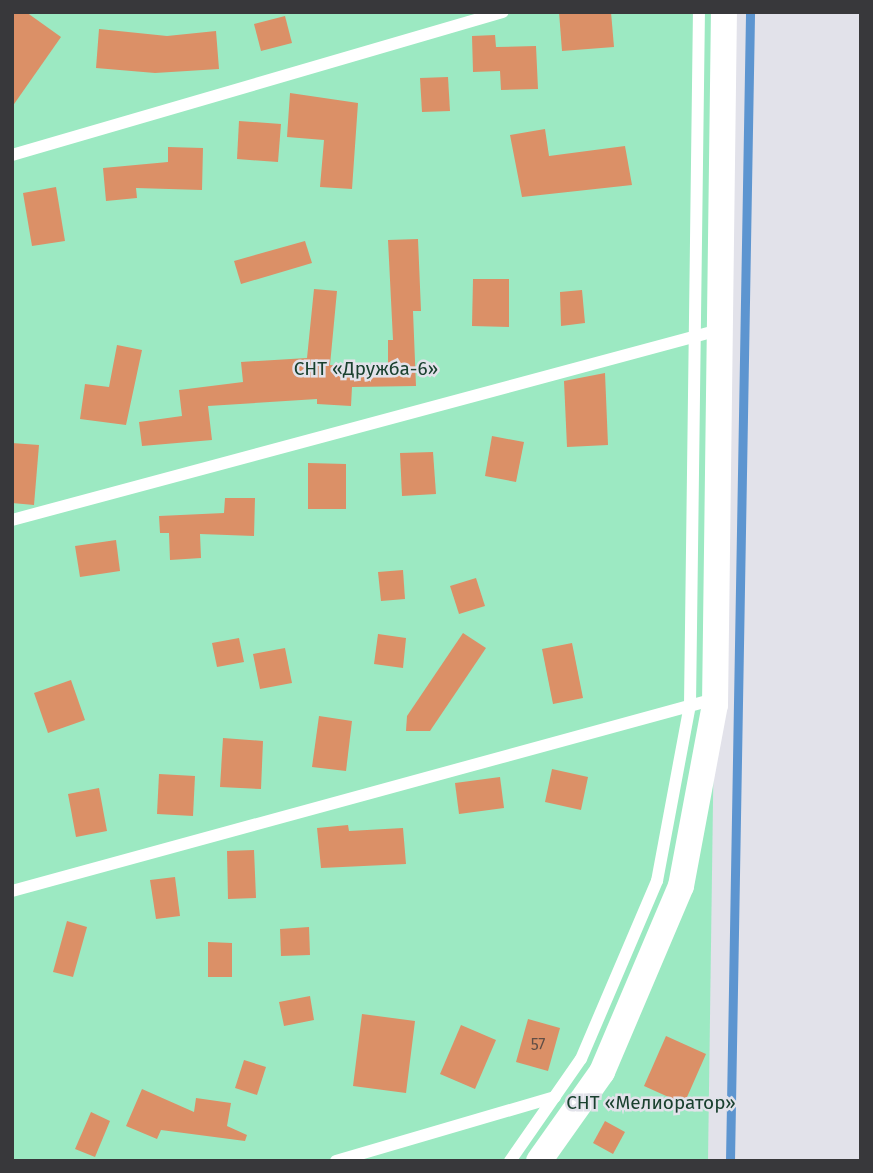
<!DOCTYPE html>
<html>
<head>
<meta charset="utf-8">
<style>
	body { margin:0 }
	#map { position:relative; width:873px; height:1173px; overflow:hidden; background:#e2e2ea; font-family:"Fira Sans",sans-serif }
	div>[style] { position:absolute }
	.green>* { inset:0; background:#9ce9c2 }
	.stream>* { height:9px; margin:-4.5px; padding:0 4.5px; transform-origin:4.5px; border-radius:4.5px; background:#5d95d0 }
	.building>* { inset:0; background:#db9067 }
	.service>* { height:12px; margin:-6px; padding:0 6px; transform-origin:6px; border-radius:6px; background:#fff }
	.minor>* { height:26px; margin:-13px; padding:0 13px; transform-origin:13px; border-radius:13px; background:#fff }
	span { translate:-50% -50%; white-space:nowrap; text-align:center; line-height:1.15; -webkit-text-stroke:5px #e2e2ea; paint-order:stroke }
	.number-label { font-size:16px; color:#614e46 }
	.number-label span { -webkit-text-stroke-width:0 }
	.park-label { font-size:19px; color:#19402e }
	.frame { position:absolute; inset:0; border:14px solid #38383b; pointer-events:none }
</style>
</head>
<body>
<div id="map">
	<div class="green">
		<i style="clip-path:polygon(12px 12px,724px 12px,708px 1161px,12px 1161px)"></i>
	</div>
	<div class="stream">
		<i style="left:730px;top:1161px;width:1149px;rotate:-89deg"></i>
	</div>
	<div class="building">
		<i style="clip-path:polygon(12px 12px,26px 12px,61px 37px,12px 107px)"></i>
		<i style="clip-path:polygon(559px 12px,611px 12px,614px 47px,562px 51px)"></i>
		<i style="clip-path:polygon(285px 16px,292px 43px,261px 51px,254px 24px)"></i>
		<i style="clip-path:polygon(99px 29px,167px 36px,216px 31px,219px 69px,155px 73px,96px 68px)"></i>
		<i style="clip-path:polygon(495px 35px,496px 47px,536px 46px,538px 89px,501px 90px,500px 71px,473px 72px,472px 36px)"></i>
		<i style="clip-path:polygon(448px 77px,450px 111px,422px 112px,420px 78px)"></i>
		<i style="clip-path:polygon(290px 93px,358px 103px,352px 189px,320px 187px,324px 140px,287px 137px)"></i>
		<i style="clip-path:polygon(239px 121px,281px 124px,278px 162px,237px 159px)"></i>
		<i style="clip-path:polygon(545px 129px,549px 156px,625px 146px,632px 185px,522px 197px,510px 135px)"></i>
		<i style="clip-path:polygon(168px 147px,203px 148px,202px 190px,136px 188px,137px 198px,106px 201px,103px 168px,168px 162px)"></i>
		<i style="clip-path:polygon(56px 187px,65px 241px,32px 246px,23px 193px)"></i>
		<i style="clip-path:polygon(418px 239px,421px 311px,413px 311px,416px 386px,352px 387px,351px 406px,317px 404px,317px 399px,208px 406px,212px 440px,142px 446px,139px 422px,182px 416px,179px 390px,243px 382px,241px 362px,307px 358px,314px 289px,337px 291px,330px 365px,388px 369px,388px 340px,393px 340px,388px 240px)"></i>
		<i style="clip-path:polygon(305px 241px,312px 263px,241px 284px,234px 261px)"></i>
		<i style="clip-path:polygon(473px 279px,509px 279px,509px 327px,472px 326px)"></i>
		<i style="clip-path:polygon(582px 290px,585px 323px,561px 326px,560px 292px)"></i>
		<i style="clip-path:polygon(117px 345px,142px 350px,126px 425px,80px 419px,85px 384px,109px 387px)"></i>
		<i style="clip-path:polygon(605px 373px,608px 445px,567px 447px,564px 381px)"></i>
		<i style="clip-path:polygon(492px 436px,524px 442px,516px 482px,485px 476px)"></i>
		<i style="clip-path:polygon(12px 443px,39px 445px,34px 505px,12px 503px)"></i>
		<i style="clip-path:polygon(433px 452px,436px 494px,402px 496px,400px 453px)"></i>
		<i style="clip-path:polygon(308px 463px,346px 464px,346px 509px,308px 509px)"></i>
		<i style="clip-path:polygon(225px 498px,255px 498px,254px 536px,200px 534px,201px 558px,170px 560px,169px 533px,160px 533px,159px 516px,224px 513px)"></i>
		<i style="clip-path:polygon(116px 540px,120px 571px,80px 577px,75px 546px)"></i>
		<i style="clip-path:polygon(403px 570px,405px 599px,381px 601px,378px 572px)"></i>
		<i style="clip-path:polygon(476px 578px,485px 606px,459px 614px,450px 586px)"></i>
		<i style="clip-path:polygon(463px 633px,486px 648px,430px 731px,406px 731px,407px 716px)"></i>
		<i style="clip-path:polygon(378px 634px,406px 638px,403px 668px,374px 664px)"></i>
		<i style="clip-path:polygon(239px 638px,244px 662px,217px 667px,212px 643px)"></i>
		<i style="clip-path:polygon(572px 643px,583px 698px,553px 704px,542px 649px)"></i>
		<i style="clip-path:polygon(285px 648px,292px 683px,260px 689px,253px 654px)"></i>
		<i style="clip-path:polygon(71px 680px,85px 720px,48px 733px,34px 693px)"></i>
		<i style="clip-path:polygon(319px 716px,352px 721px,346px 771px,312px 767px)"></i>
		<i style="clip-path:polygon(223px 738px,263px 741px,261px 789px,220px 787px)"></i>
		<i style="clip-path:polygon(552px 769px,588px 777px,581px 810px,545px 802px)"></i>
		<i style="clip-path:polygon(159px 774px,195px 776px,193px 816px,157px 814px)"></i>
		<i style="clip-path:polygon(500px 777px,504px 808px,459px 814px,455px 783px)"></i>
		<i style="clip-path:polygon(99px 788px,107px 831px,76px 837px,68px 794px)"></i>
		<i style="clip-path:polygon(348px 825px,349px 831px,403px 828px,406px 864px,321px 868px,317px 828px)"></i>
		<i style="clip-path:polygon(254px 850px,256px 898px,228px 899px,227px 851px)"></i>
		<i style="clip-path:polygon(175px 877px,180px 916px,156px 919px,150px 880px)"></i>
		<i style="clip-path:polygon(67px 921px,87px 927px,73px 977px,53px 972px)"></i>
		<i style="clip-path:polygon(309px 927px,310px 955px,281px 956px,280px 929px)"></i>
		<i style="clip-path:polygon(208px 942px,232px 943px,232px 977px,208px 977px)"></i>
		<i style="clip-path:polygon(310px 996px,314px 1020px,284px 1026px,279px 1002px)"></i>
		<i style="clip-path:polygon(362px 1014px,415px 1021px,406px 1093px,353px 1086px)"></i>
		<i style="clip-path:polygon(528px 1019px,560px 1028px,548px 1071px,516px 1062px)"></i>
		<i style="clip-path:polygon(461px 1025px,496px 1040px,475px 1089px,440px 1074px)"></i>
		<i style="clip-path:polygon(666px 1036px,706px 1054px,684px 1104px,644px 1086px)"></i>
		<i style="clip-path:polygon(244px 1060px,266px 1067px,257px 1095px,235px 1088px)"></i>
		<i style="clip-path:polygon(142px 1089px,194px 1112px,196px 1098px,231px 1103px,227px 1126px,247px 1135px,245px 1141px,161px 1130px,157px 1139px,126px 1126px)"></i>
		<i style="clip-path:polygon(91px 1112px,110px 1121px,95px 1157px,75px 1149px)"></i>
		<i style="clip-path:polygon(605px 1121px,625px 1132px,613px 1154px,593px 1143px)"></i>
	</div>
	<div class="service">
		<i style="left:12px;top:155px;width:511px;rotate:-16.24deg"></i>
		<i style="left:12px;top:520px;width:732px;rotate:-15.04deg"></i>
		<i style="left:12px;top:891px;width:729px;rotate:-15.28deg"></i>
		<i style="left:336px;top:1161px;width:228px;rotate:-16.3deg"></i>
		<i style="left:510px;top:1161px;width:124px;rotate:-55.2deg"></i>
		<i style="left:581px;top:1059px;width:194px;rotate:-66.9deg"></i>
		<i style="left:657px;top:881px;width:179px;rotate:-79.4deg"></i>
		<i style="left:690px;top:705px;width:693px;rotate:-89.26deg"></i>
	</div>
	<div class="minor">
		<i style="left:539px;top:1161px;width:109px;rotate:-54.7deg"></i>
		<i style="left:602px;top:1072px;width:202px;rotate:-67deg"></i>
		<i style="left:681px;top:886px;width:184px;rotate:-79.4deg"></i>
		<i style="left:715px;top:705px;width:693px;rotate:-89.26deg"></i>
	</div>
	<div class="number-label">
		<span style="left:538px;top:1045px">57</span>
	</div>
	<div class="park-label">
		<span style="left:366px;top:369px">СНТ «Дружба-6»</span>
		<span style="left:651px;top:1103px">СНТ «Мелиоратор»</span>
	</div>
	<div class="frame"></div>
</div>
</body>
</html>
